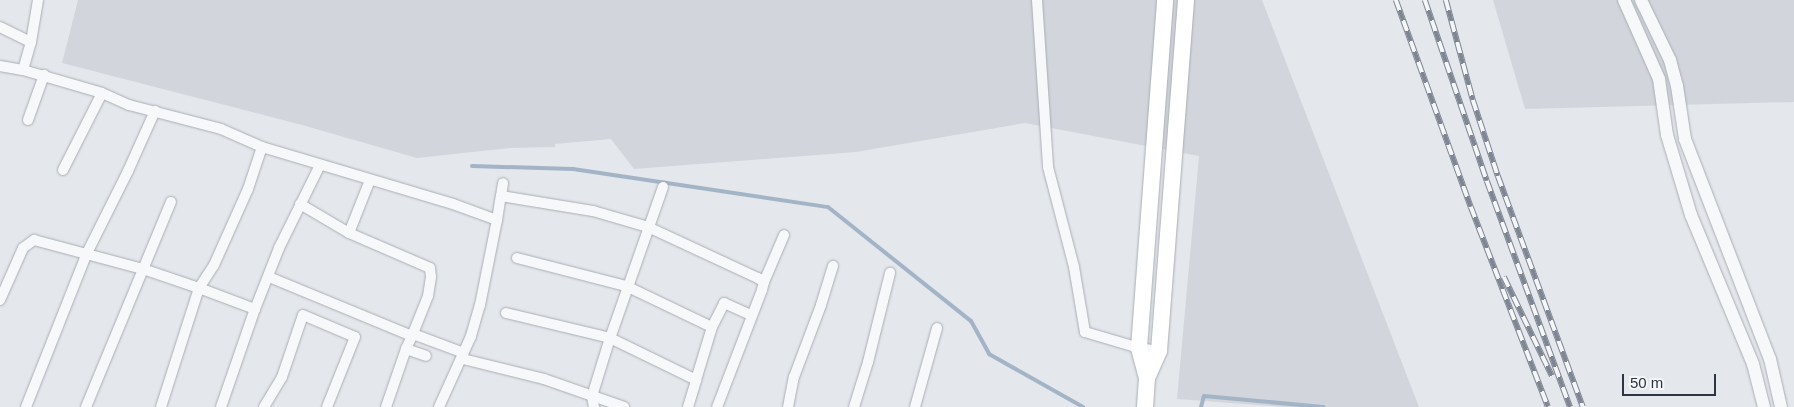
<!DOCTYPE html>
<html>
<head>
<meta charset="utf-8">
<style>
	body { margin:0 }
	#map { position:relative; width:1794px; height:407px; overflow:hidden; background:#e4e7eb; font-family:Helvetica,sans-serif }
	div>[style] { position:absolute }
	.built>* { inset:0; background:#d2d6dc }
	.stream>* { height:4px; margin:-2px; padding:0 2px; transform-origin:2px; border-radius:2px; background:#a3b4c7 }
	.roads { filter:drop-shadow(0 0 1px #a9aeb5) drop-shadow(0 0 1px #a9aeb5) }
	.minor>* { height:10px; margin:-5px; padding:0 5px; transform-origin:5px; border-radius:5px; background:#f7f8f9 }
	.tertiary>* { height:12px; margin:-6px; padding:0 6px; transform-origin:6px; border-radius:6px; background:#f7f8f9 }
	.primary>* { height:16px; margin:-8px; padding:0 8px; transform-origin:8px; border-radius:8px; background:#fff }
	.rail>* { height:5.5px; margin-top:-2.75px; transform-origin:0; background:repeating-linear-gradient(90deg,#f4f6f8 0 11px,#7f8693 0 22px); box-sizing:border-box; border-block:1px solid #7f8693 }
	span { translate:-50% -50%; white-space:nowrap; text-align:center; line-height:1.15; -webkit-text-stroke:4px #f4f6f8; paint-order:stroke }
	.scale { position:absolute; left:1622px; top:374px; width:94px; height:22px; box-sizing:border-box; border:2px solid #2d3542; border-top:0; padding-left:6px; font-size:15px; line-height:18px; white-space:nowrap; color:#2d3542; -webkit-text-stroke:4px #f4f6f8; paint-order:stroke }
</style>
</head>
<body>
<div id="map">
	<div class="built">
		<i style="clip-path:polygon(78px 0,1262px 0,1419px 407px,1287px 407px,1177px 399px,1199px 156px,1025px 123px,856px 152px,634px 169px,611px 139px,555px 144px,555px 147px,510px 148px,417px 158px,302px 125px,62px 63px)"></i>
		<i style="clip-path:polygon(1493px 0,1794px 0,1794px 102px,1525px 109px)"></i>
	</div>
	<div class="stream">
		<i style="left:472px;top:166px;width:101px;rotate:1.7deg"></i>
		<i style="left:573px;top:169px;width:258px;rotate:8.5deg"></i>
		<i style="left:828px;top:207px;width:183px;rotate:38.6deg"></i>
		<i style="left:971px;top:321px;width:38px;rotate:61deg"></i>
		<i style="left:989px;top:354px;width:108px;rotate:29.4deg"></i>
		<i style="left:1201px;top:407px;width:11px;rotate:-75deg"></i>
		<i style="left:1204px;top:396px;width:120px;rotate:5.3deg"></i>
	</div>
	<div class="roads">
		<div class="minor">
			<i style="left:1037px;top:0;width:167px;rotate:86.2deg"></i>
			<i style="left:1048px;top:167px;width:103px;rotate:75.4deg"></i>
			<i style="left:1074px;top:267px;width:66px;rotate:80.4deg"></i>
			<i style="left:1085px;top:332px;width:56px;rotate:16.5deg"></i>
			<i style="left:1139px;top:348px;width:20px;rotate:9deg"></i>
			<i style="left:0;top:27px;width:34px;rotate:26deg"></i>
			<i style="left:31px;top:42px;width:29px;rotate:106deg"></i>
			<i style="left:23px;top:70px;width:82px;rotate:16.2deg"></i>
			<i style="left:102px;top:93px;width:30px;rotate:24deg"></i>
			<i style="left:129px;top:105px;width:95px;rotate:14.6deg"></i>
			<i style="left:221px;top:129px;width:45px;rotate:23.7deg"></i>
			<i style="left:262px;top:147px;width:199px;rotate:16.6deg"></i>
			<i style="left:453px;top:204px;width:47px;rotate:20deg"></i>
			<i style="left:497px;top:220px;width:24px;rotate:-81deg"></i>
			<i style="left:501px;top:196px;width:93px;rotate:9.3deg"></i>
			<i style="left:593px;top:211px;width:57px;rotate:16.2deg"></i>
			<i style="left:648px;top:227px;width:121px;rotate:24.9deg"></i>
			<i style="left:758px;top:278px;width:7px;rotate:34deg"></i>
			<i style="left:764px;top:282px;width:8px;rotate:104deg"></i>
			<i style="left:762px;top:290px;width:125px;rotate:111deg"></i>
			<i style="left:31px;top:42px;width:43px;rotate:-80.5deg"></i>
			<i style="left:0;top:66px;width:23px;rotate:10deg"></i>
			<i style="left:28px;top:120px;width:48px;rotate:-70.4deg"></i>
			<i style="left:63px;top:170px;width:86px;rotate:-63.1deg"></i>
			<i style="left:663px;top:187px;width:160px;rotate:109.3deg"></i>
			<i style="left:610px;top:338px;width:96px;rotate:26deg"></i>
			<i style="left:696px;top:380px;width:55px;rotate:-73.2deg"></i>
			<i style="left:712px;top:327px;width:27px;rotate:-63deg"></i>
			<i style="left:724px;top:303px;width:30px;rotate:24deg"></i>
			<i style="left:501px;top:196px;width:13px;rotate:-81deg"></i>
			<i style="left:300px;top:204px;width:57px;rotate:30.6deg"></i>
			<i style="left:349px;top:233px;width:88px;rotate:23.4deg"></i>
			<i style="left:430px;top:268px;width:9px;rotate:84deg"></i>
			<i style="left:431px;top:277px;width:19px;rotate:99deg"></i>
			<i style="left:428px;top:296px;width:43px;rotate:111.8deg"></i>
			<i style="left:349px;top:233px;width:57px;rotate:-68.4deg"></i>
			<i style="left:517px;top:258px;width:113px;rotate:14.4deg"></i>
			<i style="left:626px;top:286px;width:95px;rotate:25.5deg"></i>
			<i style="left:269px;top:277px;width:155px;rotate:22.4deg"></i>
			<i style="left:412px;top:336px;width:14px;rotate:115deg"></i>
			<i style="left:764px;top:282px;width:51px;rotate:-66.9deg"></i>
			<i style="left:0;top:300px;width:57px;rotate:-66.1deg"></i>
			<i style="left:23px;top:248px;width:14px;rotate:-36deg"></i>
			<i style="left:34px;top:240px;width:113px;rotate:14.9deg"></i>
			<i style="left:143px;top:269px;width:59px;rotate:18.7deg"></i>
			<i style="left:199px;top:288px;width:27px;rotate:-57deg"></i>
			<i style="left:214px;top:265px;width:83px;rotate:-65.9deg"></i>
			<i style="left:248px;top:189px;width:44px;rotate:-71.6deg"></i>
			<i style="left:506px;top:313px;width:107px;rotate:13.5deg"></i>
			<i style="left:610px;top:338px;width:61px;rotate:107.2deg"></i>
			<i style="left:592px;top:396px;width:11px;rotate:80deg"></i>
			<i style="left:413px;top:334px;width:54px;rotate:20.4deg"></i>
			<i style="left:463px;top:359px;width:83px;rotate:13.9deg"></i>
			<i style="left:544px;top:379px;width:85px;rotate:19.3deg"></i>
			<i style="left:26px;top:407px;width:166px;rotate:-68.4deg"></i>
			<i style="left:87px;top:253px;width:92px;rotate:-63.4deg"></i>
			<i style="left:128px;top:171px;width:66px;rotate:-65.8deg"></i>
			<i style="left:86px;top:407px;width:222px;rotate:-67.5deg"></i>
			<i style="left:161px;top:407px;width:125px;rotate:-72.3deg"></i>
			<i style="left:199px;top:288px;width:60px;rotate:20.6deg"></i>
			<i style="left:221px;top:407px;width:104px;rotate:-70.9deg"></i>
			<i style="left:255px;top:309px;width:66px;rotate:-68.5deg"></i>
			<i style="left:279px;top:248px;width:93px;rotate:-63.7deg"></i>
			<i style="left:264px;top:407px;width:35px;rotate:-59deg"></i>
			<i style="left:282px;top:377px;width:65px;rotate:-71.3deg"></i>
			<i style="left:303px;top:315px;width:56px;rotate:22.9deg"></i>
			<i style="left:355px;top:337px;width:75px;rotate:111.8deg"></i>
			<i style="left:386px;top:407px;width:61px;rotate:-71deg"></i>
			<i style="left:406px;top:349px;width:21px;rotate:19deg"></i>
			<i style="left:439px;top:407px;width:78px;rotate:-65.7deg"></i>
			<i style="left:471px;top:336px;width:32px;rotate:-74deg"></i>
			<i style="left:480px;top:305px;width:87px;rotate:-78.7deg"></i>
			<i style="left:688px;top:407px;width:28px;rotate:-73deg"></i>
			<i style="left:788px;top:407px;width:31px;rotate:-79deg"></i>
			<i style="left:794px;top:377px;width:77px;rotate:-69.4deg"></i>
			<i style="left:821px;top:305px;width:41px;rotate:-72.9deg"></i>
			<i style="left:854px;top:407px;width:47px;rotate:-72.7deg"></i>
			<i style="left:868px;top:362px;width:92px;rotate:-76.1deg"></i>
			<i style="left:915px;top:407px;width:82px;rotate:-74.4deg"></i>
		</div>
		<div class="tertiary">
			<i style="left:1624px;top:0;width:86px;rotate:66.1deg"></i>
			<i style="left:1659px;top:79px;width:57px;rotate:81.9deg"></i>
			<i style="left:1667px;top:135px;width:84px;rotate:73.3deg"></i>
			<i style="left:1691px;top:215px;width:161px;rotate:67.4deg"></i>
			<i style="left:1753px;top:364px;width:44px;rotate:75.7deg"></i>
			<i style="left:1641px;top:0;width:67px;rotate:64.2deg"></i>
			<i style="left:1670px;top:60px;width:27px;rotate:75deg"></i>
			<i style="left:1677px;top:86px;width:54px;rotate:81.4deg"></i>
			<i style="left:1685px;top:139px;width:236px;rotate:68.9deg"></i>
			<i style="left:1770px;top:359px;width:49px;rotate:77.1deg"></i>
		</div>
		<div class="primary">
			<i style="left:1147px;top:378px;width:30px;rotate:-66deg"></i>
			<i style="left:1159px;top:351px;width:352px;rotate:-85.6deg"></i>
			<i style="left:1145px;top:407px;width:29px;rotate:-86deg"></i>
			<i style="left:1147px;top:378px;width:31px;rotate:-105deg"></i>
			<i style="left:1139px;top:348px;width:349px;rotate:-85.7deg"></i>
		</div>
	</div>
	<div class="rail">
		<i style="left:1396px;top:0;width:220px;rotate:70.1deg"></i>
		<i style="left:1471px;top:207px;width:214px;rotate:68.9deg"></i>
		<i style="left:1425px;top:0;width:191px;rotate:71.1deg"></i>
		<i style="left:1487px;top:181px;width:241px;rotate:69.8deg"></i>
		<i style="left:1446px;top:0;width:104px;rotate:74.9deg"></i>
		<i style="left:1473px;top:100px;width:80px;rotate:71.8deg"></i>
		<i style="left:1498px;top:176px;width:246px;rotate:69.8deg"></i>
		<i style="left:1504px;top:277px;width:110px;rotate:64.1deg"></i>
	</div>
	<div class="scale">50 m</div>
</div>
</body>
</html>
